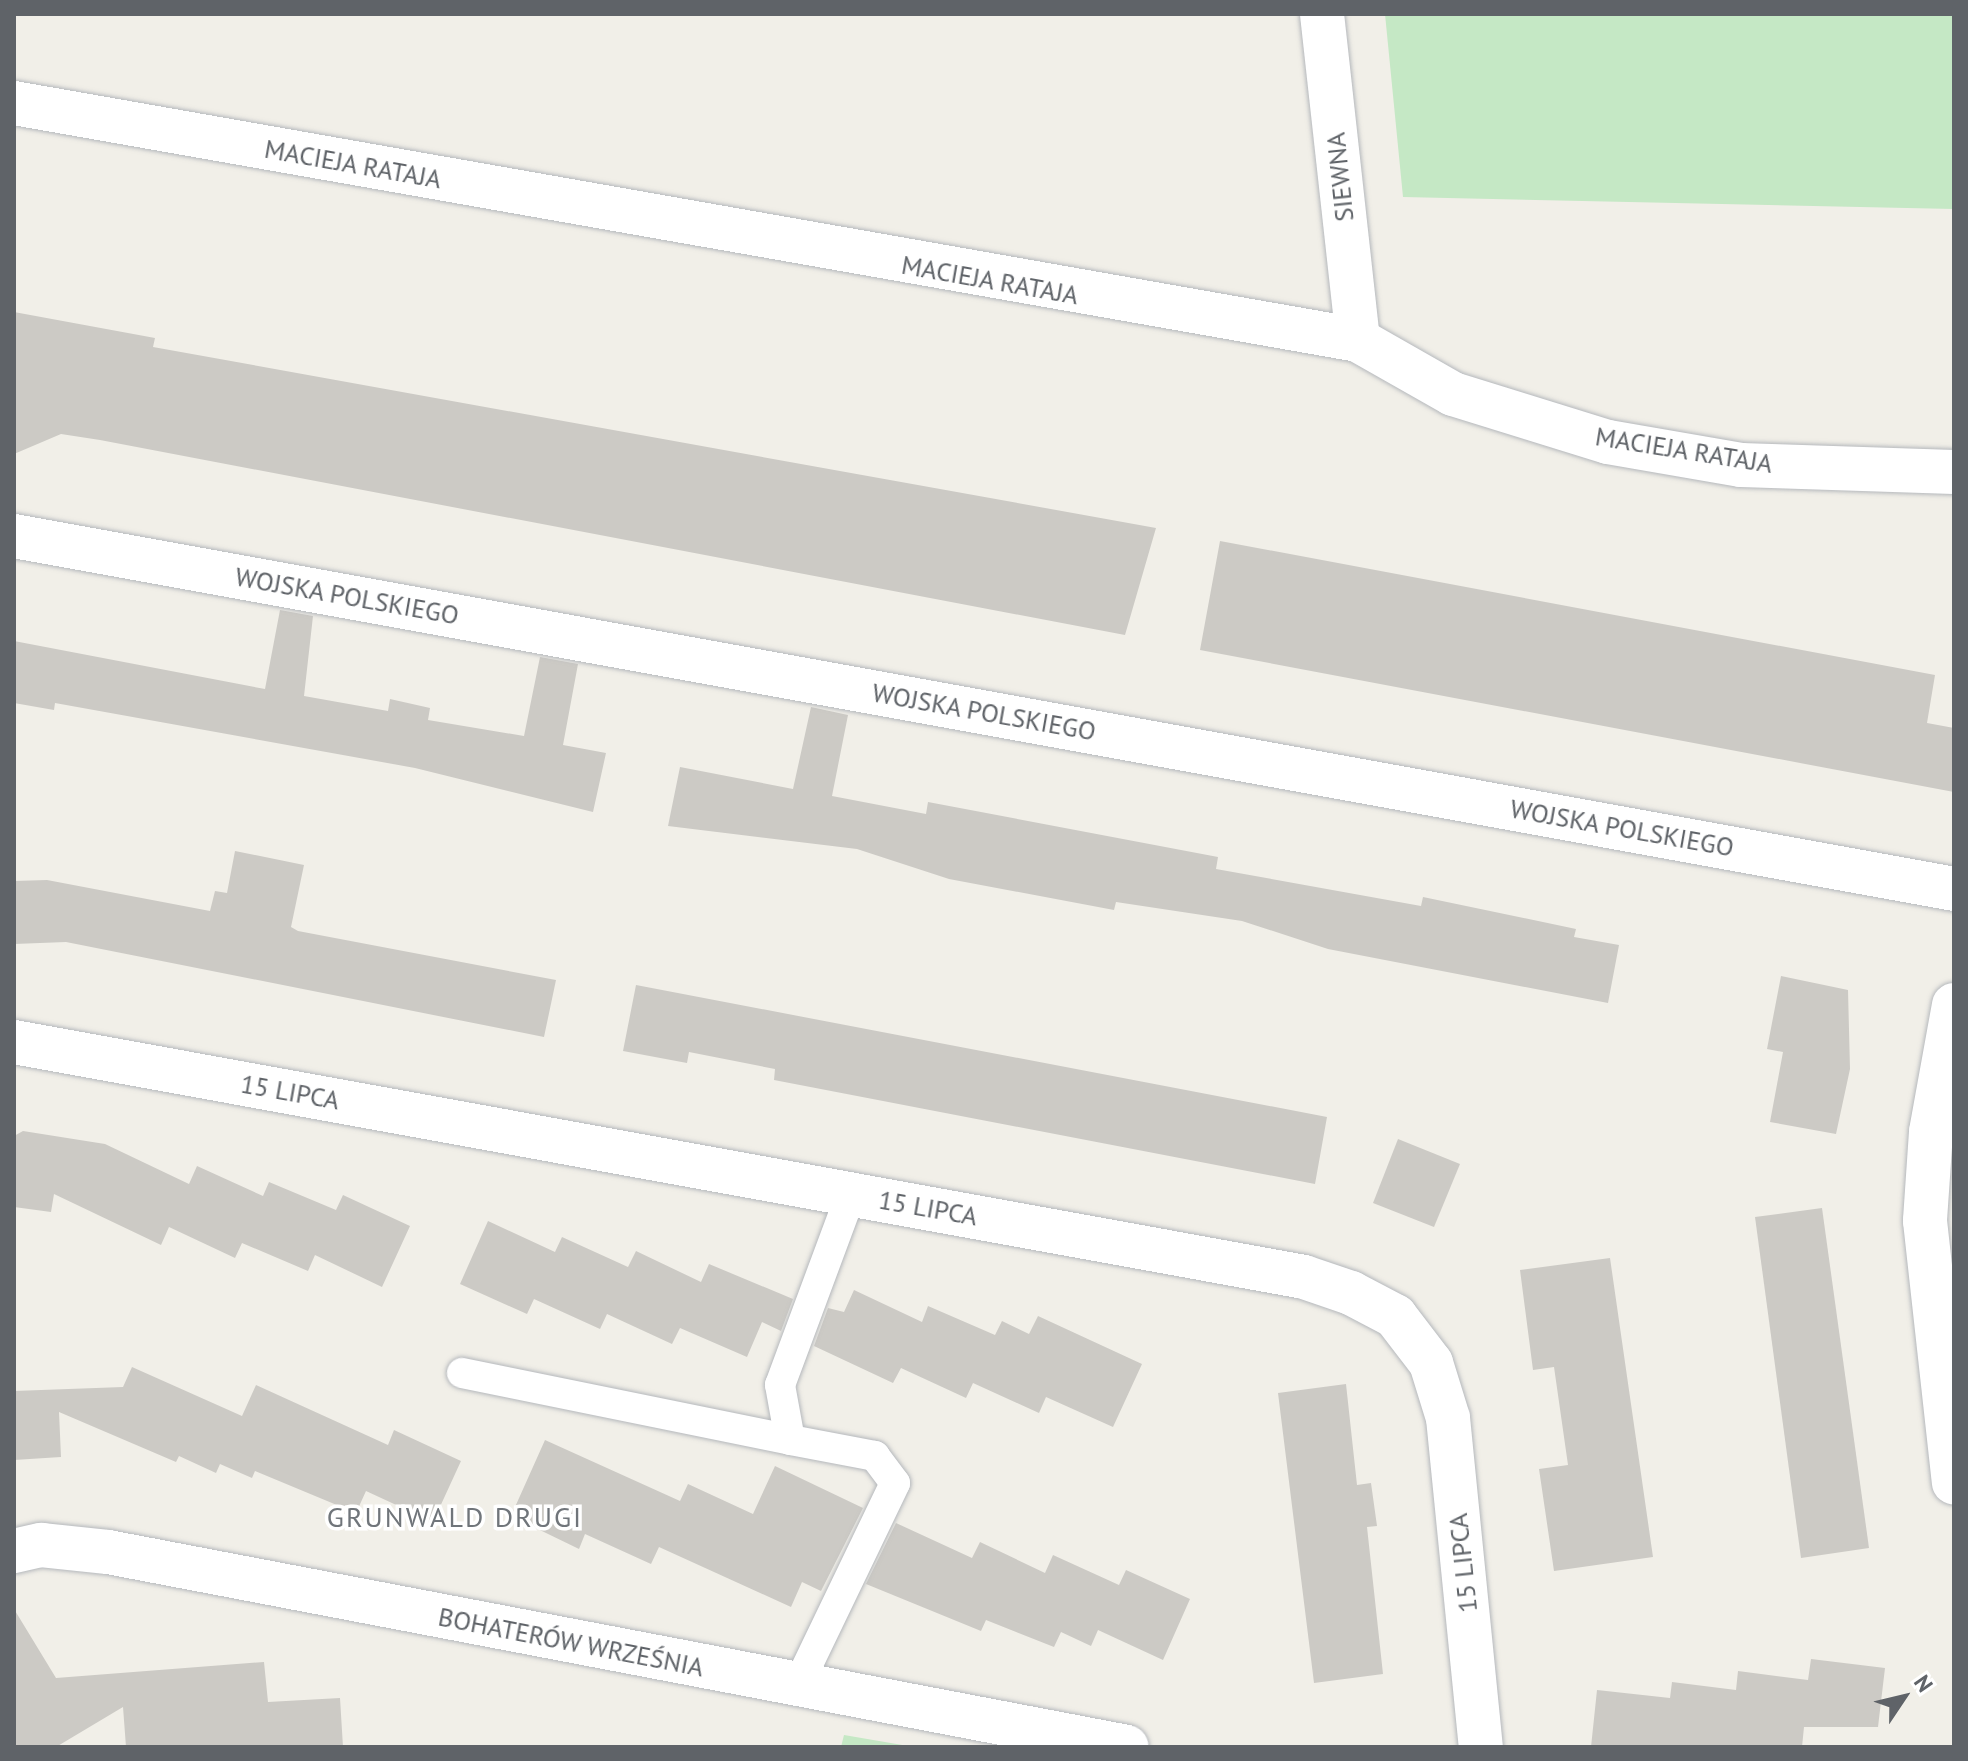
<!DOCTYPE html>
<html>
<head>
<meta charset="utf-8">
<style>
	body { margin:0 }
	#map { position:relative; width:1968px; height:1761px; overflow:hidden; background:#f1efe8; font-family:"PT Sans",sans-serif }
	div>[style] { position:absolute }
	.green>* { inset:0; background:#c5e8c5 }
	.building>* { inset:0; background:#cccac5 }
	.roads { filter:drop-shadow(0 0 2px #b5b8bc) drop-shadow(0 0 2px #b5b8bc) }
	.service>* { height:30px; margin:-15px; padding:0 15px; transform-origin:15px; border-radius:15px; background:#fff }
	.minor>* { height:44px; margin:-22px; padding:0 22px; transform-origin:22px; border-radius:22px; background:#fff }
	span { translate:-50% -50%; white-space:nowrap; text-align:center; line-height:1.15; -webkit-text-stroke:7px #fff; paint-order:stroke }
	.street-label { font-size:26px; color:#5f6368 }
	.neighbourhood-label { font-size:28px; color:#70757a; letter-spacing:2px }
	.frame { position:absolute; inset:0; border:16px solid #5f6368; pointer-events:none }
	.north { position:absolute; left:1864px; top:1657px; width:80px; height:80px; -webkit-text-stroke:6px #fff; paint-order:stroke; rotate:55deg; font-size:22px; font-weight:700; line-height:32px; text-align:center; color:#5f6368 }
	.north::after { content:''; display:block; margin:auto; width:28px; height:36px; background:#5f6368; clip-path:polygon(50% 0,100% 100%,50% 72%,0 100%) }
</style>
</head>
<body>
<div id="map">
	<div class="green">
		<i style="clip-path:polygon(1385px 14px,1954px 14px,1954px 209px,1403px 197px)"></i>
		<i style="clip-path:polygon(844px 1735px,914px 1747px,841px 1747px)"></i>
	</div>
	<div class="building">
		<i style="clip-path:polygon(14px 312px,155px 338px,153px 347px,1156px 528px,1125px 635px,100px 440px,61px 434px,14px 454px)"></i>
		<i style="clip-path:polygon(1220px 541px,1935px 675px,1927px 723px,1954px 728px,1954px 792px,1200px 650px)"></i>
		<i style="clip-path:polygon(280px 610px,313px 616px,304px 696px,388px 711px,390px 699px,430px 708px,428px 720px,524px 736px,540px 657px,578px 664px,563px 745px,606px 753px,593px 812px,415px 768px,55px 703px,54px 710px,14px 703px,14px 641px,265px 689px)"></i>
		<i style="clip-path:polygon(811px 707px,848px 715px,832px 796px,926px 814px,928px 802px,1218px 857px,1216px 869px,1421px 906px,1423px 897px,1576px 929px,1574px 937px,1619px 945px,1608px 1003px,1328px 949px,1242px 921px,1116px 902px,1114px 910px,949px 879px,857px 849px,668px 826px,680px 767px,793px 789px)"></i>
		<i style="clip-path:polygon(235px 851px,304px 865px,291px 927px,298px 931px,556px 980px,544px 1037px,66px 942px,14px 944px,14px 881px,47px 880px,210px 911px,215px 891px,227px 893px)"></i>
		<i style="clip-path:polygon(1781px 976px,1848px 990px,1850px 1069px,1836px 1134px,1770px 1122px,1783px 1052px,1767px 1049px)"></i>
		<i style="clip-path:polygon(636px 985px,1327px 1117px,1315px 1184px,774px 1080px,775px 1069px,689px 1052px,687px 1063px,623px 1051px)"></i>
		<i style="clip-path:polygon(23px 1131px,105px 1144px,189px 1184px,197px 1166px,263px 1196px,269px 1182px,336px 1210px,343px 1195px,410px 1226px,382px 1287px,315px 1255px,308px 1271px,242px 1243px,235px 1258px,169px 1227px,161px 1245px,54px 1194px,51px 1212px,14px 1207px,14px 1136px)"></i>
		<i style="clip-path:polygon(1398px 1139px,1460px 1164px,1434px 1227px,1373px 1203px)"></i>
		<i style="clip-path:polygon(1822px 1208px,1869px 1548px,1801px 1558px,1755px 1217px)"></i>
		<i style="clip-path:polygon(488px 1221px,555px 1252px,562px 1237px,628px 1267px,636px 1251px,701px 1282px,709px 1264px,793px 1299px,781px 1331px,762px 1322px,747px 1357px,680px 1328px,672px 1344px,607px 1314px,600px 1329px,534px 1299px,527px 1314px,460px 1284px)"></i>
		<i style="clip-path:polygon(1610px 1258px,1653px 1557px,1554px 1571px,1539px 1469px,1568px 1465px,1554px 1367px,1533px 1370px,1520px 1270px)"></i>
		<i style="clip-path:polygon(854px 1290px,922px 1322px,928px 1306px,995px 1335px,1002px 1321px,1029px 1334px,1038px 1316px,1142px 1364px,1113px 1427px,1046px 1397px,1039px 1413px,973px 1383px,966px 1398px,901px 1368px,893px 1383px,814px 1346px,828px 1308px,844px 1312px)"></i>
		<i style="clip-path:polygon(132px 1367px,242px 1416px,256px 1385px,388px 1445px,394px 1430px,461px 1461px,433px 1522px,366px 1491px,356px 1513px,255px 1471px,252px 1478px,220px 1464px,216px 1473px,179px 1456px,176px 1462px,59px 1412px,61px 1457px,14px 1460px,14px 1391px,123px 1387px)"></i>
		<i style="clip-path:polygon(1346px 1384px,1357px 1485px,1371px 1483px,1377px 1526px,1367px 1527px,1383px 1674px,1314px 1683px,1278px 1393px)"></i>
		<i style="clip-path:polygon(545px 1440px,680px 1501px,688px 1484px,753px 1514px,775px 1466px,863px 1508px,821px 1591px,802px 1582px,791px 1607px,659px 1547px,651px 1564px,585px 1534px,579px 1549px,511px 1516px)"></i>
		<i style="clip-path:polygon(896px 1523px,972px 1558px,980px 1542px,1045px 1573px,1053px 1555px,1119px 1585px,1126px 1570px,1190px 1599px,1163px 1660px,1098px 1630px,1091px 1646px,1061px 1632px,1054px 1647px,986px 1620px,981px 1631px,866px 1584px)"></i>
		<i style="clip-path:polygon(14px 1609px,56px 1678px,264px 1662px,268px 1702px,340px 1698px,343px 1747px,126px 1747px,123px 1707px,56px 1747px,14px 1747px)"></i>
		<i style="clip-path:polygon(1811px 1659px,1885px 1668px,1878px 1727px,1804px 1727px,1802px 1747px,1591px 1747px,1597px 1690px,1670px 1698px,1672px 1682px,1736px 1690px,1738px 1671px,1808px 1680px)"></i>
	</div>
	<div class="roads">
		<div class="service">
			<i style="left:462px;top:1373px;width:335px;rotate:11.5deg"></i>
			<i style="left:797px;top:1687px;width:226px;rotate:-64.3deg"></i>
			<i style="left:895px;top:1483px;width:34px;rotate:-127deg"></i>
			<i style="left:875px;top:1456px;width:86px;rotate:-169.3deg"></i>
			<i style="left:790px;top:1440px;width:56px;rotate:-100.3deg"></i>
			<i style="left:780px;top:1385px;width:204px;rotate:-69.6deg"></i>
		</div>
		<div class="minor">
			<i style="left:1322px;top:14px;width:328px;rotate:83.7deg"></i>
			<i style="left:14px;top:103px;width:1365px;rotate:10deg"></i>
			<i style="left:1358px;top:340px;width:109px;rotate:29.6deg"></i>
			<i style="left:1453px;top:394px;width:162px;rotate:17.2deg"></i>
			<i style="left:1608px;top:442px;width:135px;rotate:9.8deg"></i>
			<i style="left:1741px;top:465px;width:213px;rotate:1.9deg"></i>
			<i style="left:14px;top:536px;width:1972px;rotate:10.31deg"></i>
			<i style="left:1954px;top:1005px;width:129px;rotate:100.3deg"></i>
			<i style="left:1931px;top:1132px;width:89px;rotate:93.9deg"></i>
			<i style="left:1925px;top:1221px;width:263px;rotate:83.7deg"></i>
			<i style="left:14px;top:1042px;width:1311px;rotate:10.32deg"></i>
			<i style="left:1304px;top:1277px;width:50px;rotate:18.8deg"></i>
			<i style="left:1351px;top:1293px;width:50px;rotate:27.6deg"></i>
			<i style="left:1395px;top:1316px;width:59px;rotate:52.5deg"></i>
			<i style="left:1431px;top:1363px;width:58px;rotate:72.8deg"></i>
			<i style="left:1448px;top:1418px;width:331px;rotate:84.3deg"></i>
			<i style="left:14px;top:1551px;width:28px;rotate:-13deg"></i>
			<i style="left:41px;top:1545px;width:67px;rotate:6deg"></i>
			<i style="left:108px;top:1552px;width:1037px;rotate:10.83deg"></i>
		</div>
	</div>
	<div class="street-label">
		<span style="left:353px;top:164px;rotate:10deg">MACIEJA RATAJA</span>
		<span style="left:1340px;top:177px;rotate:-96deg">SIEWNA</span>
		<span style="left:990px;top:280px;rotate:10deg">MACIEJA RATAJA</span>
		<span style="left:1684px;top:450px;rotate:9deg">MACIEJA RATAJA</span>
		<span style="left:347px;top:596px;rotate:10deg">WOJSKA POLSKIEGO</span>
		<span style="left:984px;top:712px;rotate:10deg">WOJSKA POLSKIEGO</span>
		<span style="left:1622px;top:828px;rotate:10deg">WOJSKA POLSKIEGO</span>
		<span style="left:290px;top:1092px;rotate:10deg">15 LIPCA</span>
		<span style="left:928px;top:1208px;rotate:10deg">15 LIPCA</span>
		<span style="left:1463px;top:1563px;rotate:-96deg">15 LIPCA</span>
		<span style="left:571px;top:1642px;rotate:11deg">BOHATERÓW WRZEŚNIA</span>
	</div>
	<div class="neighbourhood-label">
		<span style="left:455px;top:1517px">GRUNWALD DRUGI</span>
	</div>
	<div class="frame"></div>
	<div class="north">N</div>
</div>
</body>
</html>
